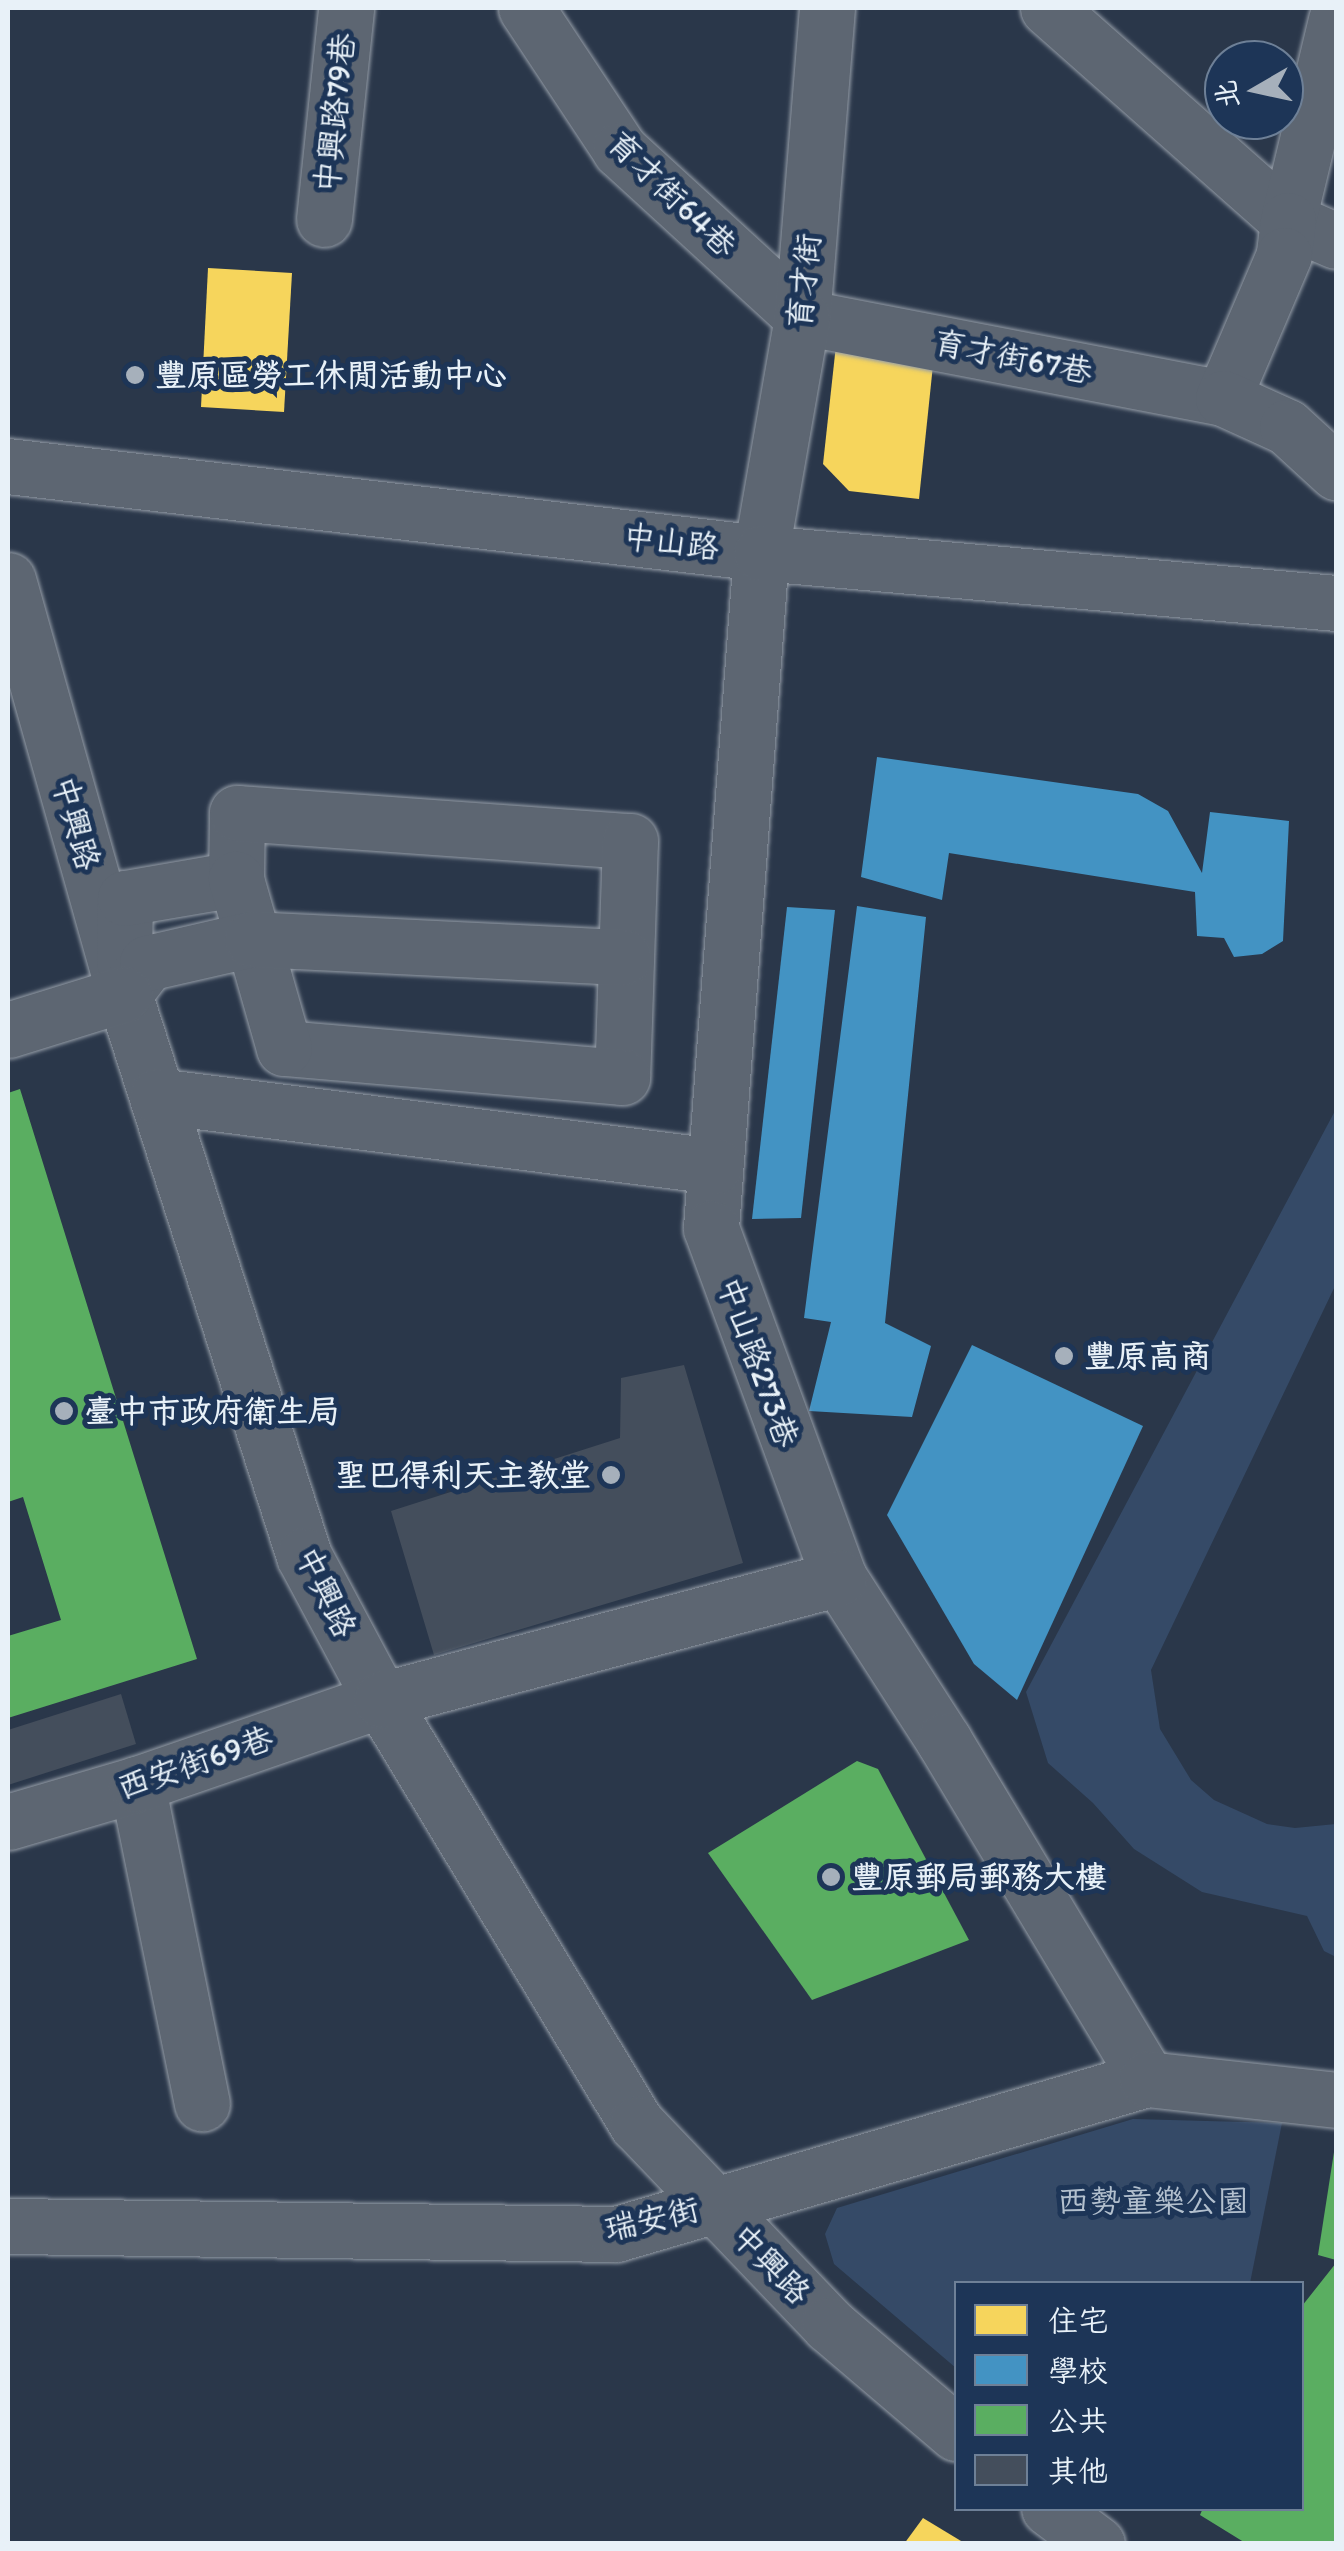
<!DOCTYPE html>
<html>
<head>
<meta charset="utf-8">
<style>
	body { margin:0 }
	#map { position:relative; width:1344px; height:2551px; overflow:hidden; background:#2a374a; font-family:Itim,"LXGW WenKai TC",sans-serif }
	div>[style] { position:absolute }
	.green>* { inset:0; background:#354a67 }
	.homes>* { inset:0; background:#f6d55c }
	.schools>* { inset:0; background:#4393c3 }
	.public>* { inset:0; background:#5aae61 }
	.building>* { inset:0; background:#444e5c }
	.roads { filter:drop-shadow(0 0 2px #959da7) drop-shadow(0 0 2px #959da7) }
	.minor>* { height:55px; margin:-27.5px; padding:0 27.5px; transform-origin:27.5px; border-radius:27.5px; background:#5d6672 }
	.dots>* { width:28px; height:28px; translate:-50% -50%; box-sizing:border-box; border:5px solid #1d3557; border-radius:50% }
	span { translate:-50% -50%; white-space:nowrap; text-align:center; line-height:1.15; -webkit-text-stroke:10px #1d3557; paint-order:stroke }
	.street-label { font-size:32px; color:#e8f1f8 }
	.poi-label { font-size:32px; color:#e8f1f8; font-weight:700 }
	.left { translate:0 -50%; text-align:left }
	.right { translate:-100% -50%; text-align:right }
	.park-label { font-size:32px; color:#b3c0ce }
	.frame { position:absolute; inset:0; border:10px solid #e8f1f8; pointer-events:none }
	.legend { position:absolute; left:954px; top:2281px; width:350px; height:230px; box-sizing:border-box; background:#1d3557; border:2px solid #6e8097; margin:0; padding:12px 18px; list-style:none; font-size:30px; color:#e8f1f8 }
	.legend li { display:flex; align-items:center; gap:20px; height:50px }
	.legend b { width:50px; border:2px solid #6e8097 }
	.north { position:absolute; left:1204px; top:40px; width:100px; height:100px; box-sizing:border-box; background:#1d3557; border:2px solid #6e8097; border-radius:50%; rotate:261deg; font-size:28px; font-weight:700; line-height:40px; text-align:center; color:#e8f1f8 }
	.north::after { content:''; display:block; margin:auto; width:35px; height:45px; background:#a6b0bb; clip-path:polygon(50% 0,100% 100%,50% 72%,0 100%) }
</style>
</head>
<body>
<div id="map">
	<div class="green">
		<i style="clip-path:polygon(1336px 1109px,1336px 1284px,1151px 1670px,1160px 1729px,1191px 1780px,1214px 1800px,1267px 1824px,1295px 1828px,1336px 1824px,1336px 1957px,1324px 1951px,1307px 1916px,1202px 1892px,1134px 1849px,1093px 1803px,1048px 1763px,1026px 1692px)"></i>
		<i style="clip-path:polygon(1133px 2119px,1282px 2123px,1250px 2283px,956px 2284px,956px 2368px,834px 2264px,825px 2234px,837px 2208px)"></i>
	</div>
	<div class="homes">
		<i style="clip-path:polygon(208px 268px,292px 273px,284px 412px,201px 407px)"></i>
		<i style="clip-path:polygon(837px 336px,935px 346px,919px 499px,849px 491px,823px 464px)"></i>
		<i style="clip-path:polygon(923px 2518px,966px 2544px,904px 2544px)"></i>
	</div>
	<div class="schools">
		<i style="clip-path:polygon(877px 757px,1138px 794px,1168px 811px,1202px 873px,1210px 812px,1289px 821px,1283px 941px,1262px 954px,1234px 957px,1224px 938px,1197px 936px,1195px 892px,949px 853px,942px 900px,861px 877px)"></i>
		<i style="clip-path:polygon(857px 906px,926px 917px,885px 1323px,931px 1346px,912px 1417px,809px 1411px,831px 1322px,804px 1318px)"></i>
		<i style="clip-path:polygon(787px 907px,835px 910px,801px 1218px,752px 1219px)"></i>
		<i style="clip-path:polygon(972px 1345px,1143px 1426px,1017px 1700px,974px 1664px,887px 1515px)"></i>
	</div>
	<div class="public">
		<i style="clip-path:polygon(20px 1089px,197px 1659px,8px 1718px,8px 1636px,61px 1620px,23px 1497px,8px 1502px,8px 1093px)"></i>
		<i style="clip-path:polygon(857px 1761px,878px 1769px,969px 1940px,812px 2000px,708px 1853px)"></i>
		<i style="clip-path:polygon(1334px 2152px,1336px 2152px,1336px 2260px,1318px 2255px)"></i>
		<i style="clip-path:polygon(1336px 2263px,1336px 2544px,1247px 2544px,1200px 2515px,1203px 2508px,1302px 2508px,1302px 2306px)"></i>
	</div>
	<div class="building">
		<i style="clip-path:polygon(684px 1365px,743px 1563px,434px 1655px,391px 1511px,620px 1438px,621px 1378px)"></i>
		<i style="clip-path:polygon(121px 1694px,136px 1744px,8px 1785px,8px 1730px)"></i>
	</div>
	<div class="roads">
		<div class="minor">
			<i style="left:526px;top:8px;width:170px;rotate:56.5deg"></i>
			<i style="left:620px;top:150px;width:247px;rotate:42.5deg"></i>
			<i style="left:802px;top:317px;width:429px;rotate:10.9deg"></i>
			<i style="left:827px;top:8px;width:310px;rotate:94.6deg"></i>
			<i style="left:802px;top:317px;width:240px;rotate:99.9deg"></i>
			<i style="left:761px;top:553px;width:677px;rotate:94.24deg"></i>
			<i style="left:711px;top:1228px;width:373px;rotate:69.9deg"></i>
			<i style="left:839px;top:1578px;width:194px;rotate:57.2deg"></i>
			<i style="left:944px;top:1741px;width:394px;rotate:59deg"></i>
			<i style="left:1048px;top:8px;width:320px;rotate:41.5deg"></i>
			<i style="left:1288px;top:220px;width:52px;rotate:23.6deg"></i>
			<i style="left:1336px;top:20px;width:206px;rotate:103.5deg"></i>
			<i style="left:1288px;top:220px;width:35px;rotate:97deg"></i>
			<i style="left:1284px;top:255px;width:155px;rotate:113.1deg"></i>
			<i style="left:1223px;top:398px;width:70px;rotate:24.4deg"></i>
			<i style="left:1287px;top:427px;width:67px;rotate:42.6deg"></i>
			<i style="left:324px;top:219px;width:212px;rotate:-84deg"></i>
			<i style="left:8px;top:466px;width:758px;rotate:6.59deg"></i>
			<i style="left:761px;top:553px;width:577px;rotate:4.97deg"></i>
			<i style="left:8px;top:580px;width:430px;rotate:74.3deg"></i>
			<i style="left:124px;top:994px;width:590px;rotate:72.24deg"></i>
			<i style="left:304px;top:1556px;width:163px;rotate:61.9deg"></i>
			<i style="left:381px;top:1700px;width:495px;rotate:58.9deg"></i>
			<i style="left:637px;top:2124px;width:278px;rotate:46.3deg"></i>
			<i style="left:829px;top:2325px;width:167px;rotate:40.4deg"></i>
			<i style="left:124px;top:961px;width:63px;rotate:-89.1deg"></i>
			<i style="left:125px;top:898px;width:113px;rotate:-9.7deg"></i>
			<i style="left:236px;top:879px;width:66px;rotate:-89.1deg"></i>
			<i style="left:237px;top:813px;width:394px;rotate:4.1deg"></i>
			<i style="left:630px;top:841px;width:236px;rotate:91.9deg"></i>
			<i style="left:622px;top:1077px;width:339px;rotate:-175.1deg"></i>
			<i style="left:284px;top:1048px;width:176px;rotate:-105.9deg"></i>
			<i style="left:124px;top:994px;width:39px;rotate:-53deg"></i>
			<i style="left:147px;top:963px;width:108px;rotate:-12.9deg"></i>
			<i style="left:252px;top:939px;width:372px;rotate:2.8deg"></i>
			<i style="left:8px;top:1030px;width:121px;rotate:-17.2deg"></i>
			<i style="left:157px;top:1096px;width:562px;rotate:7.15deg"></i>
			<i style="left:137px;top:1784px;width:326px;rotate:78.5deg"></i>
			<i style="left:8px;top:1822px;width:134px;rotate:-16.4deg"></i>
			<i style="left:137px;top:1784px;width:258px;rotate:-19deg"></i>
			<i style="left:381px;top:1700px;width:474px;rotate:-14.9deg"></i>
			<i style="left:8px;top:2226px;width:608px;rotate:0.75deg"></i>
			<i style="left:616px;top:2234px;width:553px;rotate:-16.27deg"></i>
			<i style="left:1147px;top:2079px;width:190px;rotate:6.3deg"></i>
			<i style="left:1049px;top:2508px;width:60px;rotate:36.9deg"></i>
		</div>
	</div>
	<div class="dots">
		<i style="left:135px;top:375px;background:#a6b0bb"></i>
		<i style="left:1064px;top:1356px;background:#a6b0bb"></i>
		<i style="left:64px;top:1411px;background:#a6b0bb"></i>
		<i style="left:611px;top:1475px;background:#a6b0bb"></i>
		<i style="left:831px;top:1877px;background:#a6b0bb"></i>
	</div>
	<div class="street-label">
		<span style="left:335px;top:113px;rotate:-84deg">中興路79巷</span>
		<span style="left:672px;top:194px;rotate:44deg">育才街64巷</span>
		<span style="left:804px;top:281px;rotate:-84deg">育才街</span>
		<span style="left:1013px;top:357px;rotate:11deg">育才街67巷</span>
		<span style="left:671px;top:542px;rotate:7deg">中山路</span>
		<span style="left:76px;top:823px;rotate:74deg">中興路</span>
		<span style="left:758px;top:1362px;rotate:70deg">中山路273巷</span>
		<span style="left:326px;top:1592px;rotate:64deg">中興路</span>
		<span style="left:195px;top:1763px;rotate:-19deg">西安街69巷</span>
		<span style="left:652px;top:2219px;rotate:-13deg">瑞安街</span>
		<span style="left:771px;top:2264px;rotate:46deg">中興路</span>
	</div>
	<div class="poi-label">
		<span class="left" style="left:155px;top:375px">豐原區勞工休閒活動中心</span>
		<span class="left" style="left:1084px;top:1356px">豐原高商</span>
		<span class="left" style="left:84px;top:1411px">臺中市政府衛生局</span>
		<span class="right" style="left:591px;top:1475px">聖巴得利天主教堂</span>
		<span class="left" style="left:851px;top:1877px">豐原郵局郵務大樓</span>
	</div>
	<div class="park-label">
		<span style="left:1153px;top:2201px">西勢童樂公園</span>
	</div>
	<div class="frame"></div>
	<ul class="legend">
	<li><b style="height:28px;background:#f6d55c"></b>住宅</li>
	<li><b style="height:28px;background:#4393c3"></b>學校</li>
	<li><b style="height:28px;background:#5aae61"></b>公共</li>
	<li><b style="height:28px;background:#444e5c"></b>其他</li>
	</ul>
	<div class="north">北</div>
</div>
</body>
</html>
